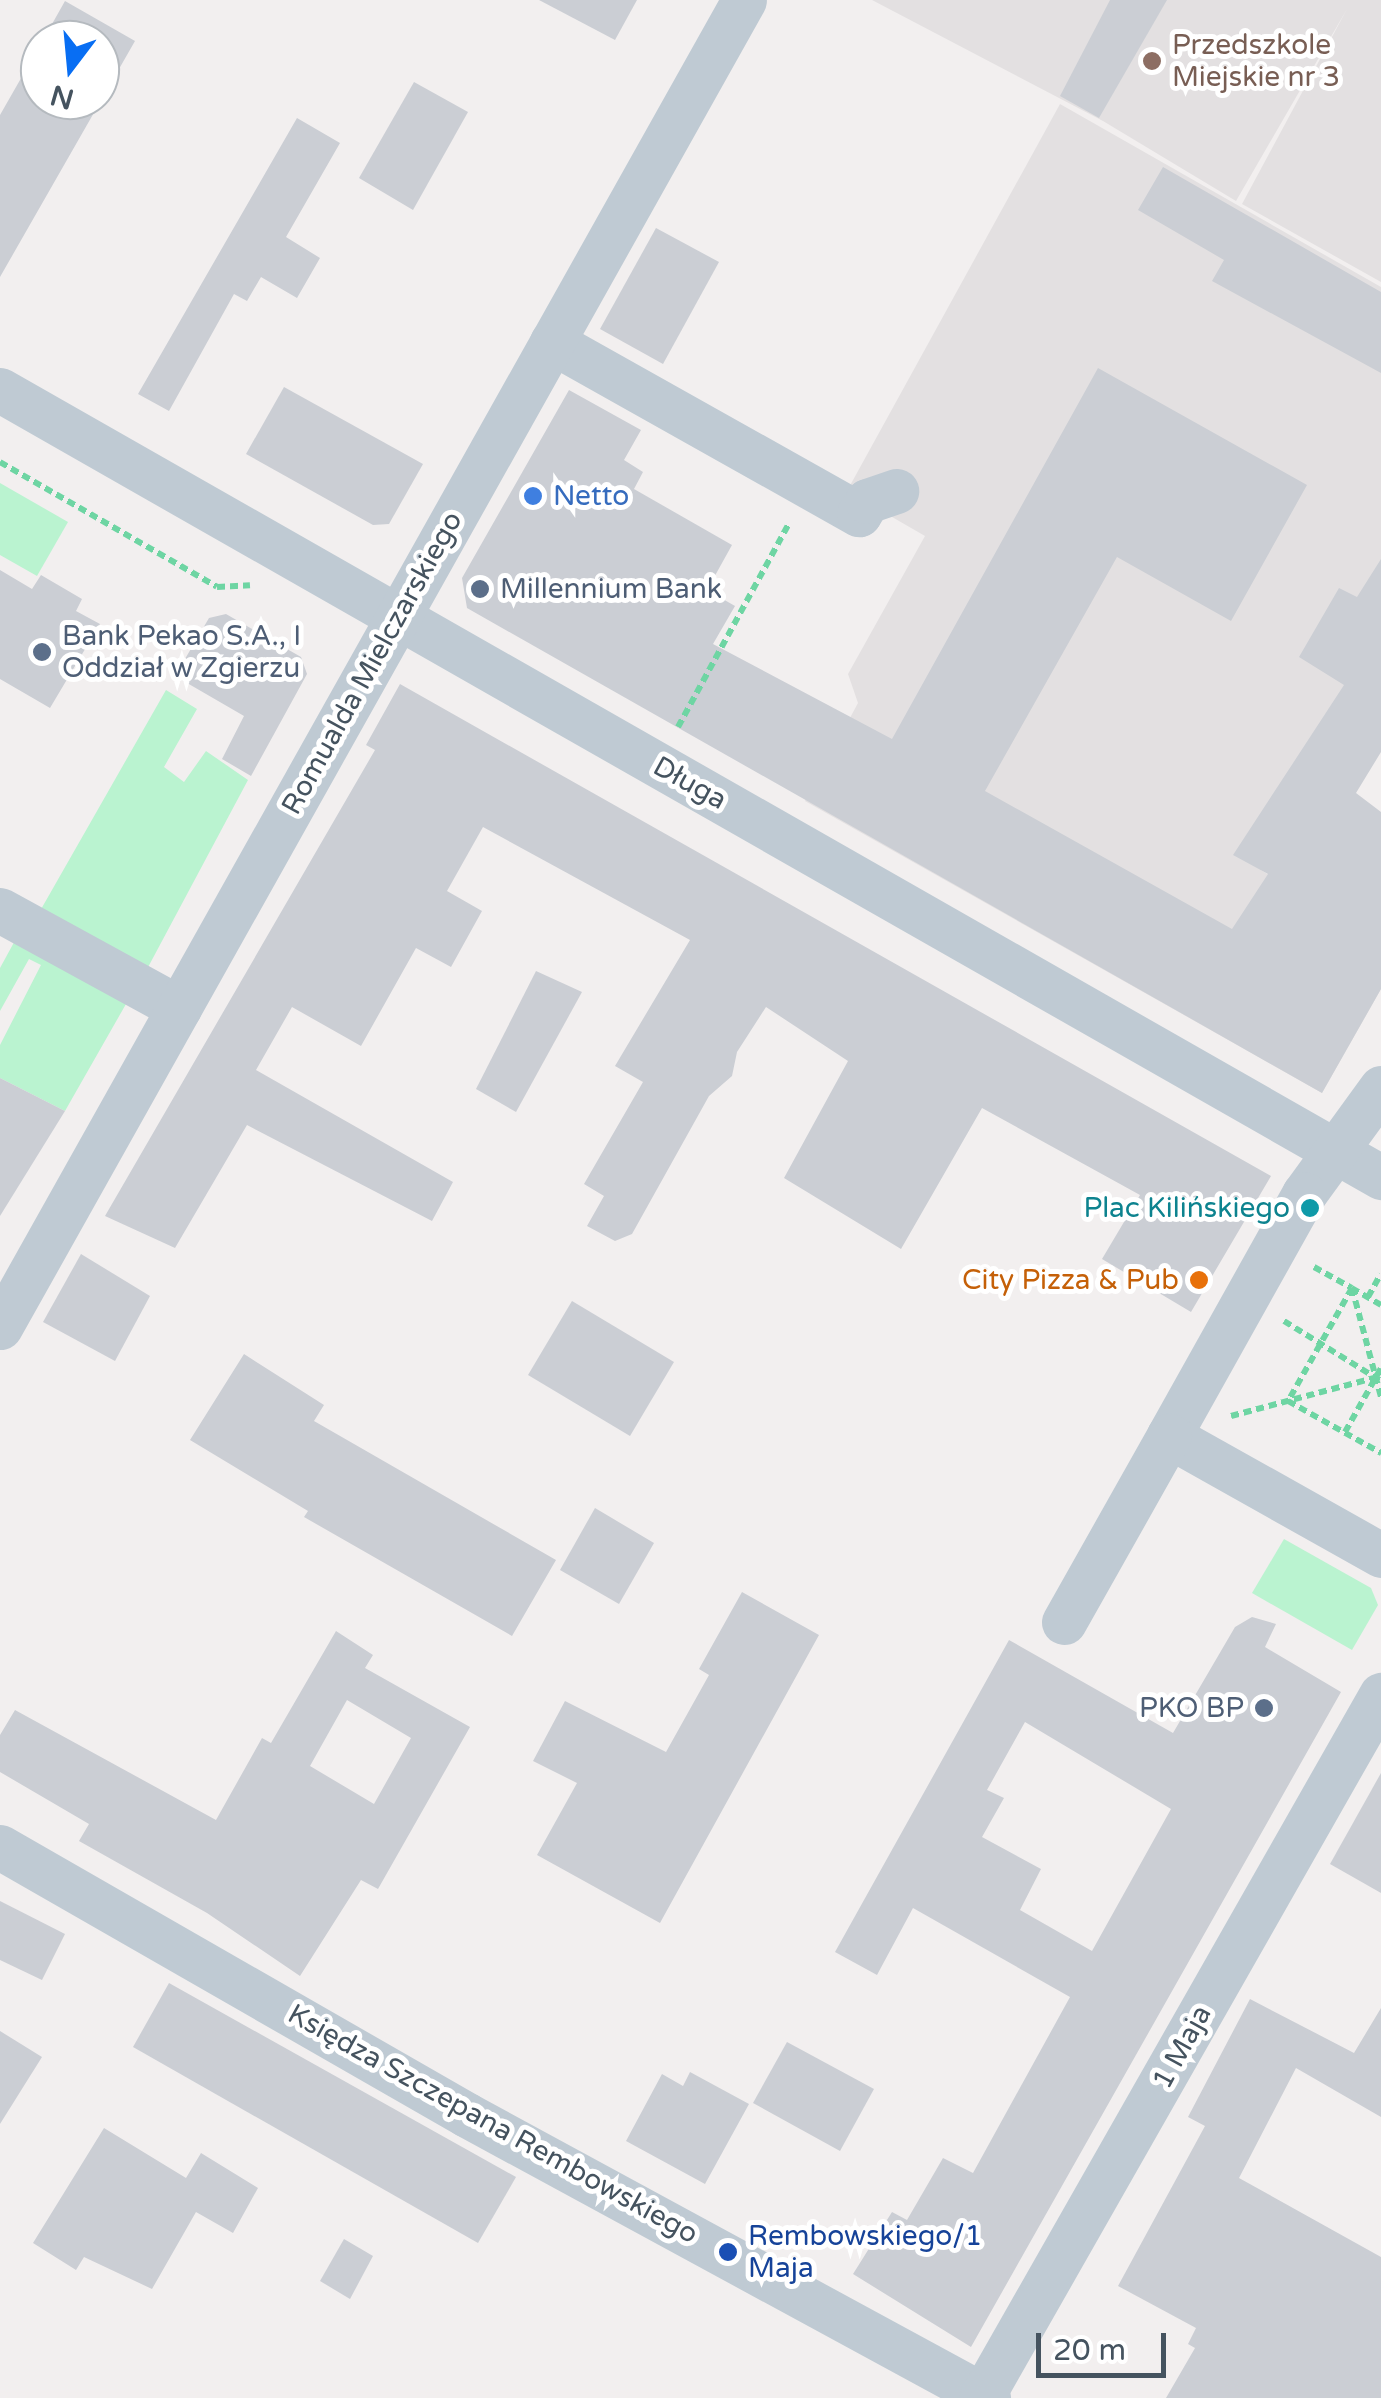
<!DOCTYPE html>
<html>
<head>
<meta charset="utf-8">
<style>
	body { margin:0 }
	#map { position:relative; width:1381px; height:2398px; overflow:hidden; background:#f2efef; font-family:"Varela Round",sans-serif }
	div>[style] { position:absolute }
	.education>* { inset:0; background:#e3e0e1 }
	.green>* { inset:0; background:#baf3d0 }
	.building>* { inset:0; background:#cbced4 }
	.path>* { height:6px; margin-top:-3px; transform-origin:0; background:repeating-linear-gradient(90deg,#6ed5a3 0 8px,transparent 0 13px) }
	.minor>* { height:45px; margin:-22.5px; padding:0 22.5px; transform-origin:22.5px; border-radius:22.5px; background:#bfcad3 }
	.dots>* { width:28px; height:28px; translate:-50% -50%; box-sizing:border-box; border:5px solid #fff; border-radius:50% }
	span { translate:-50% -50%; white-space:nowrap; text-align:center; line-height:1.15; -webkit-text-stroke:10px #fff; paint-order:stroke }
	.education-label { font-size:28px; color:#785e54 }
	.left { translate:0 -50%; text-align:left }
	.shop-label { font-size:28px; color:#366cbe }
	.service-label { font-size:28px; color:#4e5e75 }
	.right { translate:-100% -50%; text-align:right }
	.street-label { font-size:28px; color:#45535f }
	.culture-label { font-size:28px; color:#0d838f }
	.food-label { font-size:28px; color:#c56008 }
	.transit-label { font-size:28px; color:#164399 }
	.north { position:absolute; left:20px; top:20px; width:100px; height:100px; box-sizing:border-box; background:#fff; border:2px solid #b5babf; border-radius:50%; rotate:196deg; font-size:28px; font-weight:700; line-height:40px; text-align:center; color:#45535f }
	.north::after { content:''; display:block; margin:auto; width:35px; height:45px; background:#086ef3; clip-path:polygon(50% 0,100% 100%,50% 72%,0 100%) }
	.scale { position:absolute; left:1036px; top:2333px; width:130px; height:45px; box-sizing:border-box; border:5px solid #45535f; border-top:0; padding-left:12px; font-size:30px; line-height:35px; white-space:nowrap; color:#45535f; -webkit-text-stroke:8px #fff; paint-order:stroke }
</style>
</head>
<body>
<div id="map">
	<div class="education">
		<i style="clip-path:polygon(872px 0,1381px 0,1381px 282px,1242px 204px,1347px 9px,1236px 201px,1103px 121px)"></i>
		<i style="clip-path:polygon(1060px 104px,1381px 287px,1381px 676px,1261px 870px,1381px 946px,1381px 989px,1322px 1093px,805px 801px,858px 703px,848px 674px,925px 536px,847px 491px)"></i>
	</div>
	<div class="green">
		<i style="clip-path:polygon(0 483px,68px 522px,37px 576px,0 555px)"></i>
		<i style="clip-path:polygon(166px 690px,197px 709px,164px 767px,184px 782px,206px 751px,248px 780px,146px 971px,40px 911px)"></i>
		<i style="clip-path:polygon(18px 935px,130px 997px,65px 1111px,0 1078px,0 1045px,41px 965px,29px 959px,0 1011px,0 968px)"></i>
		<i style="clip-path:polygon(1284px 1539px,1371px 1588px,1378px 1605px,1352px 1650px,1252px 1593px)"></i>
	</div>
	<div class="building">
		<i style="clip-path:polygon(539px 0,637px 0,615px 40px)"></i>
		<i style="clip-path:polygon(1110px 0,1167px 0,1099px 118px,1060px 96px)"></i>
		<i style="clip-path:polygon(65px 1px,135px 41px,0 277px,0 115px,40px 45px,40px 100px,100px 100px,100px 40px,43px 40px)"></i>
		<i style="clip-path:polygon(414px 82px,468px 112px,413px 210px,359px 178px)"></i>
		<i style="clip-path:polygon(297px 118px,340px 143px,286px 237px,320px 258px,297px 298px,261px 277px,247px 301px,234px 294px,169px 411px,138px 394px)"></i>
		<i style="clip-path:polygon(1163px 167px,1381px 292px,1381px 373px,1212px 281px,1224px 260px,1138px 210px)"></i>
		<i style="clip-path:polygon(656px 228px,719px 262px,663px 364px,600px 329px)"></i>
		<i style="clip-path:polygon(1098px 368px,1307px 485px,1231px 621px,1117px 557px,985px 791px,1232px 929px,1268px 874px,1233px 855px,1344px 685px,1299px 657px,1339px 588px,1357px 597px,1381px 559px,1381px 752px,1356px 793px,1381px 812px,1381px 989px,1322px 1093px,467px 608px,462px 578px,569px 390px,641px 430px,624px 460px,643px 472px,634px 489px,732px 545px,707px 590px,735px 606px,713px 644px,892px 739px)"></i>
		<i style="clip-path:polygon(284px 387px,423px 464px,389px 524px,373px 525px,246px 454px)"></i>
		<i style="clip-path:polygon(0 570px,32px 589px,41px 575px,82px 599px,76px 611px,100px 624px,50px 708px,0 679px)"></i>
		<i style="clip-path:polygon(226px 614px,301px 657px,307px 674px,251px 776px,222px 759px,244px 716px,175px 676px,209px 618px)"></i>
		<i style="clip-path:polygon(400px 684px,1271px 1176px,1191px 1312px,1102px 1259px,1140px 1195px,982px 1108px,901px 1249px,784px 1178px,848px 1061px,766px 1007px,737px 1052px,732px 1076px,709px 1096px,632px 1234px,615px 1241px,587px 1226px,604px 1196px,584px 1184px,643px 1082px,615px 1066px,690px 940px,483px 827px,447px 891px,482px 911px,451px 967px,416px 948px,361px 1046px,292px 1007px,256px 1070px,453px 1182px,432px 1221px,247px 1125px,175px 1248px,105px 1216px,375px 750px,366px 745px)"></i>
		<i style="clip-path:polygon(536px 971px,582px 992px,516px 1112px,476px 1089px)"></i>
		<i style="clip-path:polygon(0 1078px,65px 1111px,0 1216px)"></i>
		<i style="clip-path:polygon(81px 1254px,150px 1296px,115px 1361px,43px 1322px)"></i>
		<i style="clip-path:polygon(572px 1301px,674px 1362px,630px 1436px,528px 1375px)"></i>
		<i style="clip-path:polygon(244px 1354px,324px 1405px,314px 1421px,556px 1560px,512px 1636px,304px 1517px,308px 1511px,190px 1440px)"></i>
		<i style="clip-path:polygon(595px 1508px,654px 1543px,619px 1604px,560px 1570px)"></i>
		<i style="clip-path:polygon(742px 1592px,819px 1635px,660px 1923px,537px 1855px,577px 1783px,533px 1761px,565px 1701px,666px 1752px,709px 1675px,699px 1669px)"></i>
		<i style="clip-path:polygon(evenodd,1252px 1617px,1276px 1624px,1265px 1647px,1341px 1692px,971px 2347px,853px 2274px,892px 2212px,907px 2220px,943px 2158px,973px 2173px,1070px 1997px,913px 1908px,877px 1975px,835px 1952px,1009px 1640px,1173px 1733px,1235px 1627px,1252px 1617px,1025px 1722px,1171px 1809px,1092px 1951px,1020px 1910px,1041px 1869px,982px 1837px,1004px 1798px,987px 1790px,1025px 1722px)"></i>
		<i style="clip-path:polygon(evenodd,336px 1631px,373px 1655px,365px 1668px,470px 1727px,378px 1889px,361px 1880px,300px 1976px,207px 1913px,79px 1841px,89px 1824px,0 1772px,0 1735px,15px 1710px,216px 1820px,262px 1738px,271px 1743px,336px 1631px,347px 1700px,411px 1738px,374px 1804px,310px 1766px,347px 1700px)"></i>
		<i style="clip-path:polygon(1381px 1773px,1381px 1893px,1330px 1864px)"></i>
		<i style="clip-path:polygon(0 1901px,65px 1934px,42px 1980px,0 1960px)"></i>
		<i style="clip-path:polygon(169px 1983px,516px 2177px,478px 2243px,133px 2047px)"></i>
		<i style="clip-path:polygon(1250px 1999px,1354px 2053px,1381px 2008px,1381px 2117px,1296px 2068px,1239px 2178px,1381px 2257px,1381px 2398px,1166px 2398px,1195px 2348px,1188px 2344px,1196px 2328px,1118px 2286px,1205px 2126px,1188px 2117px)"></i>
		<i style="clip-path:polygon(0 2031px,42px 2057px,0 2124px)"></i>
		<i style="clip-path:polygon(787px 2042px,874px 2089px,840px 2151px,753px 2103px)"></i>
		<i style="clip-path:polygon(690px 2072px,749px 2104px,705px 2184px,626px 2141px,662px 2074px,683px 2086px)"></i>
		<i style="clip-path:polygon(104px 2128px,186px 2178px,201px 2153px,258px 2188px,233px 2233px,196px 2212px,152px 2289px,84px 2257px,76px 2270px,33px 2243px)"></i>
		<i style="clip-path:polygon(344px 2239px,373px 2256px,350px 2299px,320px 2281px)"></i>
	</div>
	<div class="path">
		<i style="left:0;top:462px;width:250px;rotate:29.9deg"></i>
		<i style="left:217px;top:587px;width:33px;rotate:-3deg"></i>
		<i style="left:678px;top:727px;width:232px;rotate:-61.4deg"></i>
		<i style="left:1314px;top:1267px;width:43px;rotate:28.9deg"></i>
		<i style="left:1352px;top:1288px;width:113px;rotate:75.1deg"></i>
		<i style="left:1368px;top:1297px;width:26px;rotate:-61deg"></i>
		<i style="left:1381px;top:1305px;width:34px;rotate:-150deg"></i>
		<i style="left:1352px;top:1288px;width:130px;rotate:119.5deg"></i>
		<i style="left:1288px;top:1401px;width:107px;rotate:29.2deg"></i>
		<i style="left:1284px;top:1321px;width:114px;rotate:31.7deg"></i>
		<i style="left:1231px;top:1416px;width:155px;rotate:-14.9deg"></i>
		<i style="left:1345px;top:1432px;width:73px;rotate:-60.6deg"></i>
	</div>
	<div class="minor">
		<i style="left:552px;top:342px;width:352px;rotate:29.3deg"></i>
		<i style="left:859px;top:514px;width:15px;rotate:-58deg"></i>
		<i style="left:867px;top:501px;width:31px;rotate:-19deg"></i>
		<i style="left:0;top:390px;width:1590px;rotate:29.68deg"></i>
		<i style="left:0;top:910px;width:204px;rotate:28.7deg"></i>
		<i style="left:1381px;top:1088px;width:131px;rotate:126deg"></i>
		<i style="left:1304px;top:1194px;width:277px;rotate:119.2deg"></i>
		<i style="left:1169px;top:1436px;width:243px;rotate:29.3deg"></i>
		<i style="left:0;top:1327px;width:1521px;rotate:-60.72deg"></i>
		<i style="left:1064px;top:1622px;width:214px;rotate:-60.6deg"></i>
		<i style="left:0;top:1847px;width:538px;rotate:29.85deg"></i>
		<i style="left:467px;top:2115px;width:593px;rotate:28.51deg"></i>
		<i style="left:981px;top:2398px;width:809px;rotate:-60.36deg"></i>
	</div>
	<div class="dots">
		<i style="left:1152px;top:61px;background:#8d6e63"></i>
		<i style="left:533px;top:496px;background:#3f7fe0"></i>
		<i style="left:480px;top:589px;background:#5c6f8a"></i>
		<i style="left:42px;top:652px;background:#5c6f8a"></i>
		<i style="left:1310px;top:1208px;background:#0f9aa8"></i>
		<i style="left:1199px;top:1280px;background:#e8710a"></i>
		<i style="left:1264px;top:1708px;background:#5c6f8a"></i>
		<i style="left:728px;top:2252px;background:#1a4fb4"></i>
	</div>
	<div class="education-label">
		<span class="left" style="left:1172px;top:61px">Przedszkole<br>Miejskie nr 3</span>
	</div>
	<div class="shop-label">
		<span class="left" style="left:553px;top:496px">Netto</span>
	</div>
	<div class="service-label">
		<span class="left" style="left:500px;top:589px">Millennium Bank</span>
		<span class="left" style="left:62px;top:652px">Bank Pekao S.A., I<br>Oddział w Zgierzu</span>
		<span class="right" style="left:1244px;top:1708px">PKO BP</span>
	</div>
	<div class="street-label">
		<span style="left:372px;top:663px;rotate:-61deg">Romualda Mielczarskiego</span>
		<span style="left:690px;top:783px;rotate:29deg">Długa</span>
		<span style="left:1182px;top:2047px;rotate:-61deg">1 Maja</span>
		<span style="left:493px;top:2124px;rotate:29deg">Księdza Szczepana Rembowskiego</span>
	</div>
	<div class="culture-label">
		<span class="right" style="left:1290px;top:1208px">Plac Kilińskiego</span>
	</div>
	<div class="food-label">
		<span class="right" style="left:1179px;top:1280px">City Pizza &amp; Pub</span>
	</div>
	<div class="transit-label">
		<span class="left" style="left:748px;top:2252px">Rembowskiego/1<br>Maja</span>
	</div>
	<div class="north">N</div>
	<div class="scale">20 m</div>
</div>
</body>
</html>
